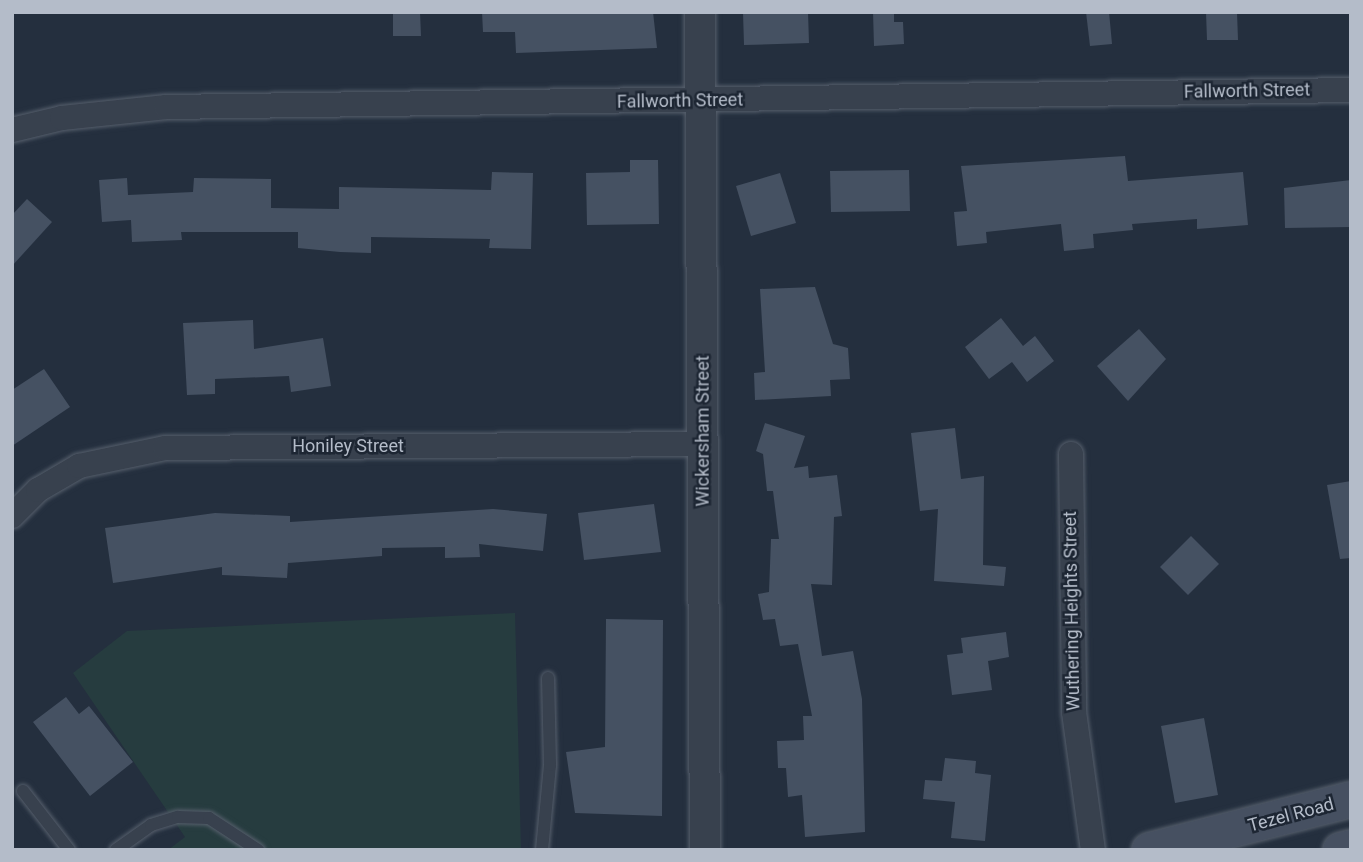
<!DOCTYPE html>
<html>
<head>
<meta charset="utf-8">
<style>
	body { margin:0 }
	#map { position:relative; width:1363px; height:862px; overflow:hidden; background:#242f3e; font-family:Roboto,sans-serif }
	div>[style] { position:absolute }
	.green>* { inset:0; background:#263c3f }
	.building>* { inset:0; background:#455162 }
	.roads { filter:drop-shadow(0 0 2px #565f6c) drop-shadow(0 0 2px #565f6c) }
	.service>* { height:12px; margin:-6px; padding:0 6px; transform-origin:6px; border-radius:6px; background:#38414e }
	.minor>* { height:24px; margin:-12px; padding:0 12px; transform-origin:12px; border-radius:12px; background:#38414e }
	.tertiary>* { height:30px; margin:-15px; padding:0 15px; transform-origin:15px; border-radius:15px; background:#38414e }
	.secondary>* { height:35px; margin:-17.5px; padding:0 17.5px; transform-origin:17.5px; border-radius:17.5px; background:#465061 }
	span { translate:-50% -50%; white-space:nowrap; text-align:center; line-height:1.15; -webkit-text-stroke:5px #1d2633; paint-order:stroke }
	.street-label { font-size:18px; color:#b4bcc9 }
	.frame { position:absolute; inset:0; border:14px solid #b4bcc9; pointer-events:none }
</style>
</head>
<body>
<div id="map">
	<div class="green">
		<i style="clip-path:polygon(515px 613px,521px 850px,168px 850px,185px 837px,73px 673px,127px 631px)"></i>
	</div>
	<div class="building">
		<i style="clip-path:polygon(393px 12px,420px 12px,421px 36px,393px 36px)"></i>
		<i style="clip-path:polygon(482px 12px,653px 12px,657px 48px,516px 53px,515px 32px,483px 32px)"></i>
		<i style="clip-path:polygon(743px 12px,808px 12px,809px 43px,744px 45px)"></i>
		<i style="clip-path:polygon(873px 12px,894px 12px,894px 22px,903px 22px,904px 44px,874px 46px)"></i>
		<i style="clip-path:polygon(1086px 12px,1109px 12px,1112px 44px,1090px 46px)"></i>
		<i style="clip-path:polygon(1206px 12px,1237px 12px,1238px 40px,1207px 40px)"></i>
		<i style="clip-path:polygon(1125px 156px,1128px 181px,1243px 172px,1248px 225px,1197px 229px,1197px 219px,1132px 224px,1133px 230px,1093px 234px,1094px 248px,1064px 251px,1061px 224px,986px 232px,987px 243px,957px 246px,954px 212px,967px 211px,961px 166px)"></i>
		<i style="clip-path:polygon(630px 160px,658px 160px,659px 224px,587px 225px,586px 173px,630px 172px)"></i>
		<i style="clip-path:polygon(909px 170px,910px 211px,831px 212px,830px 171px)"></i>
		<i style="clip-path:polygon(492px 172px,533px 173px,531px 249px,489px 248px,490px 239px,371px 237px,371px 253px,340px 252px,298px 248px,298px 232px,181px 232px,182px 240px,132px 242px,131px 220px,102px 222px,99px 180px,127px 178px,128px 195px,193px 192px,194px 178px,271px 179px,271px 208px,339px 209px,339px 187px,491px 190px)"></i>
		<i style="clip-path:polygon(780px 173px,796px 223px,751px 236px,736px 186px)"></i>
		<i style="clip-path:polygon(1351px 180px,1351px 227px,1285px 228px,1284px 188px)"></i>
		<i style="clip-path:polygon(27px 199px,52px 222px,12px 266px,12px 215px)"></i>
		<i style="clip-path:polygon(815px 287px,833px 344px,848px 348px,850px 379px,830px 380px,831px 396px,755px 400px,754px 373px,765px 372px,760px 289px)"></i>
		<i style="clip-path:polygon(1001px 318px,1023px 346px,1035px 336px,1054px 361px,1027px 382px,1012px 362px,989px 379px,965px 347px)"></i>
		<i style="clip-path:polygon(253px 320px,254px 349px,323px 338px,331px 386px,291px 392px,289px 376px,215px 379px,215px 394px,187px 395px,183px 323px)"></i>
		<i style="clip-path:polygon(1139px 329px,1166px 359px,1128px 401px,1097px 366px)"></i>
		<i style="clip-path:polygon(44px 369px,70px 407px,12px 446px,12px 390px)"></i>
		<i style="clip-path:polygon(765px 423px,805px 436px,794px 468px,808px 466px,809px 478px,837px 475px,842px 516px,834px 517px,832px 585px,811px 584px,822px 656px,853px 651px,862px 699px,865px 832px,805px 837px,802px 795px,788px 797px,786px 768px,778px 768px,777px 741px,804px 740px,803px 716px,812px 716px,798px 644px,780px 646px,775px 619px,763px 620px,758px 594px,769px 592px,771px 539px,779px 539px,773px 491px,767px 491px,763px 454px,756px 451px)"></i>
		<i style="clip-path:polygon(955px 428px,961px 479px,984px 476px,983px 565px,1006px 567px,1004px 586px,934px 581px,938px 509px,920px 511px,911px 433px)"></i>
		<i style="clip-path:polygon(1351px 481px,1351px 558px,1340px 559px,1327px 485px)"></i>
		<i style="clip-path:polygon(654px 504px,661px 552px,584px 560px,578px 513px)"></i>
		<i style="clip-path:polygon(493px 509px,547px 514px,543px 551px,479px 544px,480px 557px,445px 558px,445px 547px,382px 548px,382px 556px,288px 563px,287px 578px,222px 575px,222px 567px,113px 583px,105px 528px,215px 513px,290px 516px,290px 522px)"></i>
		<i style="clip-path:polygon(1191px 536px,1219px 564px,1188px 595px,1160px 567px)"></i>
		<i style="clip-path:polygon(606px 619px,663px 620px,662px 816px,575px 813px,566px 752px,605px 747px)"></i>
		<i style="clip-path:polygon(1006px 632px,1009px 657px,988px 661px,992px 690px,952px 695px,947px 655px,963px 653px,961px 638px)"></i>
		<i style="clip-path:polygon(66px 697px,79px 714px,89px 706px,133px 762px,90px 796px,33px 722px)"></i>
		<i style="clip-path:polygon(1204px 718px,1218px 795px,1175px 803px,1161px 726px)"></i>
		<i style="clip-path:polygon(945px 758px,976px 761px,975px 773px,991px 775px,985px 841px,951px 838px,955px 802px,923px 799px,925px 780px,942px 781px)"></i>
	</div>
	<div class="roads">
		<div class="service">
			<i style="left:23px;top:791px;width:75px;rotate:52.1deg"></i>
			<i style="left:116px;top:850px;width:43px;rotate:-35.5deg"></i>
			<i style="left:151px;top:825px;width:28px;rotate:-17deg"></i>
			<i style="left:178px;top:817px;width:31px;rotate:2deg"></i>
			<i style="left:209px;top:818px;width:59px;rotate:33.1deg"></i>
			<i style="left:542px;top:850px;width:85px;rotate:-84.6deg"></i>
			<i style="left:550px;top:765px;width:87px;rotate:-91.3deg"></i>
		</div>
		<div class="minor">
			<i style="left:12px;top:130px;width:51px;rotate:-13.5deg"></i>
			<i style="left:62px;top:118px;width:105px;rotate:-6deg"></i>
			<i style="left:166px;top:107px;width:1185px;rotate:-0.82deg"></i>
			<i style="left:1071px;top:454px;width:258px;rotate:89.3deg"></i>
			<i style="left:1074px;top:712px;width:139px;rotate:82.2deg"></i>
			<i style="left:12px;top:516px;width:37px;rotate:-45deg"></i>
			<i style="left:38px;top:490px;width:48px;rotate:-30.3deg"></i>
			<i style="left:79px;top:466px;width:88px;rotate:-11.8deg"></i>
			<i style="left:165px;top:448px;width:538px;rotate:-0.43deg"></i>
		</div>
		<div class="tertiary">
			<i style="left:700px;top:12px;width:838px;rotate:89.66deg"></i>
		</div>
		<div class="secondary">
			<i style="left:1149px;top:850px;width:208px;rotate:-14.2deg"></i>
			<i style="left:1340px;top:850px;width:11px;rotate:-15deg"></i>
		</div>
	</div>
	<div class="street-label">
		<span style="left:1247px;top:91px;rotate:-1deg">Fallworth Street</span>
		<span style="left:680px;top:101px;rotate:-1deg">Fallworth Street</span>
		<span style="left:703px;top:431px;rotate:-90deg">Wickersham Street</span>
		<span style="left:348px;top:446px">Honiley Street</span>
		<span style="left:1072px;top:611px;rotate:-91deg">Wuthering Heights Street</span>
		<span style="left:1291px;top:815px;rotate:-15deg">Tezel Road</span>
	</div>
	<div class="frame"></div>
</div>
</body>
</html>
